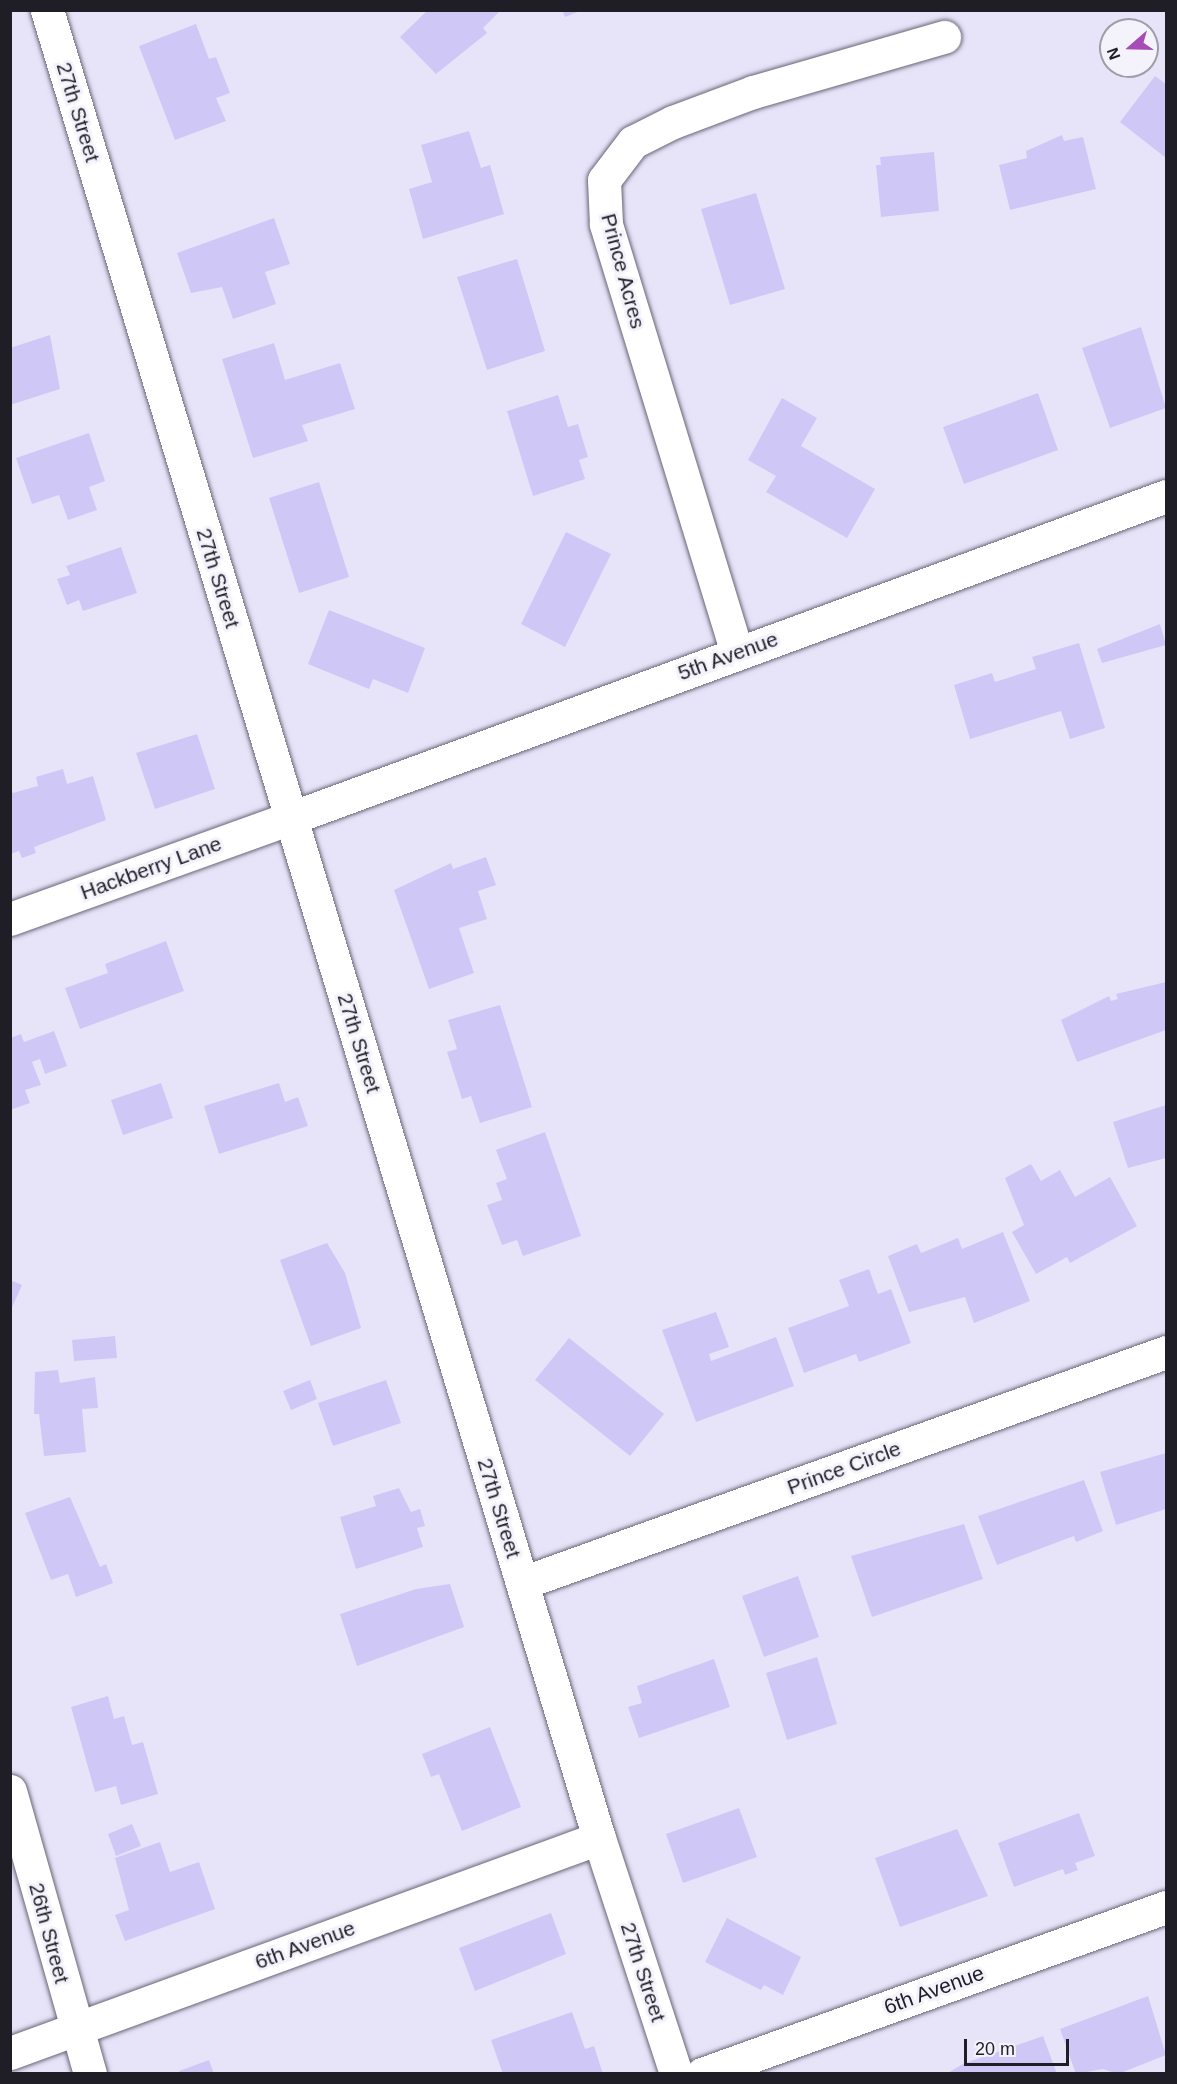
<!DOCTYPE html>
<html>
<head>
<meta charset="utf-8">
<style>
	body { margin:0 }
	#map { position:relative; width:1177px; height:2084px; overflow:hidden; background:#e7e4f9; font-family:Arial,sans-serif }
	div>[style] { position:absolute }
	.building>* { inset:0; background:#cfc8f7 }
	.roads { filter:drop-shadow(0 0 2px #686678) drop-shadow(0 0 2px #686678) }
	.minor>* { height:33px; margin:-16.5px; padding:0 16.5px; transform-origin:16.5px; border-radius:16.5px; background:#fff }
	.tertiary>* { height:33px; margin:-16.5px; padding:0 16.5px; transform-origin:16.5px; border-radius:16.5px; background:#fff }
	span { translate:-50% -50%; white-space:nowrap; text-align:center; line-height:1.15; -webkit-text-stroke:6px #f4f3fc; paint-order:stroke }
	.street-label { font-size:21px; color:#1f1e26 }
	.frame { position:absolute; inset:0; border:12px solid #1f1e26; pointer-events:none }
	.north { position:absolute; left:1099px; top:18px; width:60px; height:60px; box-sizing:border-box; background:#f4f3fc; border:2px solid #9f9ea6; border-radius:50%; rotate:250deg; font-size:16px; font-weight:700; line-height:24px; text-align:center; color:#1f1e26 }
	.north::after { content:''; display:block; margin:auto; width:21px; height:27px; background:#a74cb7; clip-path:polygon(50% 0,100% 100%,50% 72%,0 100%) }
	.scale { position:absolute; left:964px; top:2039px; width:105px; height:27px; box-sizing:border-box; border:3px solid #1f1e26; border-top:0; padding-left:8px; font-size:18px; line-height:21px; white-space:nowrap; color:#1f1e26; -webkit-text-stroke:4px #f4f3fc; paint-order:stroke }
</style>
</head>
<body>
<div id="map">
	<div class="building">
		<i style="clip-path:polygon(428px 10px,501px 10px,483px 28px,487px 33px,436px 74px,400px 37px)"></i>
		<i style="clip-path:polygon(562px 10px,580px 10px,580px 11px,565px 17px)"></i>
		<i style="clip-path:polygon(196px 24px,209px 59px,216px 57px,230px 93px,216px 98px,226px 121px,175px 140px,139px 46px)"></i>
		<i style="clip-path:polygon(1155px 76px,1166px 84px,1166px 158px,1120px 122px)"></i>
		<i style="clip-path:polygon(469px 131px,481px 168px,490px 165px,504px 214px,423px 239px,409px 189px,432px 182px,421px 145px)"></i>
		<i style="clip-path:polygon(1062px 135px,1064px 141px,1083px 137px,1096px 189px,1010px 210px,999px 165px,1027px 158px,1026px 151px)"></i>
		<i style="clip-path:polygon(934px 152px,939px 211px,881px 217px,876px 165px,881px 165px,880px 157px)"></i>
		<i style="clip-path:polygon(756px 193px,785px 289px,730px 305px,701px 209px)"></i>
		<i style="clip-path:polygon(274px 218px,290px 264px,265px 272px,276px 304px,233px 319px,222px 287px,191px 293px,177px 253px)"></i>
		<i style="clip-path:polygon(517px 259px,545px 351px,487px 370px,457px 277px)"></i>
		<i style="clip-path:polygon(1141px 327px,1166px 408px,1110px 428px,1082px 348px)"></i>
		<i style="clip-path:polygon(50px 335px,60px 389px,10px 405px,10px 348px)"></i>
		<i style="clip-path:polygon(274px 343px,285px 380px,340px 363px,355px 409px,302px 425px,308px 441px,253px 458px,222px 359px)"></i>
		<i style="clip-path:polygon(1038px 393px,1058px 450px,964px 484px,943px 427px)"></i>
		<i style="clip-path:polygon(558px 395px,568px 427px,578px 424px,588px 457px,579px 460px,585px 479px,533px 496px,507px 411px)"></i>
		<i style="clip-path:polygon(782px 398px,817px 418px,801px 446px,875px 489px,847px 538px,766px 492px,776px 476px,748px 460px)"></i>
		<i style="clip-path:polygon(89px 433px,105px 481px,89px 487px,97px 510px,68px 520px,59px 495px,32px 504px,16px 458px)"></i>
		<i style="clip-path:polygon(319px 482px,349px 577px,299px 593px,269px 498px)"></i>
		<i style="clip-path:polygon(566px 532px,611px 554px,565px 647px,521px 624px)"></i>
		<i style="clip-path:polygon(121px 547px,137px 593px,83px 611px,79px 600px,67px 605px,57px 579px,70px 575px,66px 566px)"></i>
		<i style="clip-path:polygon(329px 610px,425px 648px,408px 693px,373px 679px,369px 689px,308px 664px)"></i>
		<i style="clip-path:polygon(1160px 624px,1166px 645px,1102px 663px,1097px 649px)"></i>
		<i style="clip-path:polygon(1079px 643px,1105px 728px,1070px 739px,1061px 711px,970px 739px,954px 685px,992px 673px,995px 682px,1036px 669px,1032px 657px)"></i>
		<i style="clip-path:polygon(197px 734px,215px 789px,155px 809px,136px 753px)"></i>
		<i style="clip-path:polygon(63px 769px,67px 784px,93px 776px,106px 820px,34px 847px,36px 853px,22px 858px,19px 851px,10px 854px,10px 786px,13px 793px,38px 786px,36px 777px)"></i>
		<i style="clip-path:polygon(486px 857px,496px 885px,478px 891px,487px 919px,459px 928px,474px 973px,429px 989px,394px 890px,451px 863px,453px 869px)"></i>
		<i style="clip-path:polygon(166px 941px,184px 991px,80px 1029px,65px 988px,108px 973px,105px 964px)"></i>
		<i style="clip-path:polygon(1166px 982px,1166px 1030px,1077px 1062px,1061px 1020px,1109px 996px,1111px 1001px,1118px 999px,1116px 994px)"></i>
		<i style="clip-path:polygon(500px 1005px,532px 1107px,480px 1123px,471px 1096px,462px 1099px,447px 1052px,457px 1049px,448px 1020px)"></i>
		<i style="clip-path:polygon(54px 1031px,67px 1066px,45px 1074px,40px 1059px,32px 1062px,41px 1085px,25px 1090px,30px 1103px,10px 1110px,10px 1038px,21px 1034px,24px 1042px)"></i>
		<i style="clip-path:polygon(161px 1083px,173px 1118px,123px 1135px,111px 1100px)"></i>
		<i style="clip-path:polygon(279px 1083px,285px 1102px,298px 1097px,308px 1126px,219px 1154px,204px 1106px)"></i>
		<i style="clip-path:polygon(1166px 1105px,1166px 1158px,1128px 1168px,1113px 1122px)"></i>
		<i style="clip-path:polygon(545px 1132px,581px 1236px,523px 1256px,517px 1240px,502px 1245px,487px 1205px,502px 1200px,496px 1183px,507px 1179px,496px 1150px)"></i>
		<i style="clip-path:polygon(1031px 1164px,1041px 1181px,1060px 1170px,1075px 1197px,1110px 1177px,1137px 1226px,1070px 1263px,1067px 1257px,1036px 1274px,1012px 1232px,1024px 1225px,1005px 1178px)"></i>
		<i style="clip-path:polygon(1003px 1232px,1030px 1301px,974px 1323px,965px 1297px,909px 1312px,888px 1256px,917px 1244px,921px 1253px,958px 1238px,962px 1249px)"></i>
		<i style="clip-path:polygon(327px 1243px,345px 1273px,361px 1328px,311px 1346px,280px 1260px)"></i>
		<i style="clip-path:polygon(869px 1269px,878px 1294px,891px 1289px,911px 1343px,859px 1362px,856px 1354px,804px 1373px,788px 1328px,849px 1306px,839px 1280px)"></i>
		<i style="clip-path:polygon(10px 1280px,22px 1285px,10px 1312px)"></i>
		<i style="clip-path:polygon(716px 1312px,729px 1347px,709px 1354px,711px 1361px,776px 1337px,794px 1386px,696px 1422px,662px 1330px)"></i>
		<i style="clip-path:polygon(115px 1336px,117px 1358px,74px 1361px,72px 1340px)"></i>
		<i style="clip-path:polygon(569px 1338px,664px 1414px,630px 1456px,535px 1380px)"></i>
		<i style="clip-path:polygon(58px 1370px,60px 1383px,95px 1377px,98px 1408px,82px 1409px,86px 1452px,44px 1456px,39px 1414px,34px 1414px,35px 1372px)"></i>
		<i style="clip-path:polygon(310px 1380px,317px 1399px,291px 1410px,283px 1391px)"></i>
		<i style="clip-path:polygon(386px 1380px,401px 1423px,333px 1446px,318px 1403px)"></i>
		<i style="clip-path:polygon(1166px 1453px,1166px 1509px,1116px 1525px,1100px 1472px)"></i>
		<i style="clip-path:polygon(1084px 1480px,1103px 1531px,1076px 1542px,1074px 1536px,997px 1565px,978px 1516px)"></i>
		<i style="clip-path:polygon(399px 1488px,411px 1512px,420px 1509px,425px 1526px,417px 1528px,423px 1547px,356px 1569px,340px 1517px,376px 1506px,373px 1496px)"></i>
		<i style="clip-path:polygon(70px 1497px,100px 1567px,106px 1564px,113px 1583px,76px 1597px,68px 1574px,51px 1580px,25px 1513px)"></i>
		<i style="clip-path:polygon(964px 1524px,983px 1579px,872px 1617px,851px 1556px)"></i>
		<i style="clip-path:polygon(798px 1576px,819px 1637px,764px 1657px,742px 1596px)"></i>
		<i style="clip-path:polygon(450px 1584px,464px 1627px,357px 1666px,340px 1614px,416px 1589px)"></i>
		<i style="clip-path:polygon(817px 1657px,837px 1724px,787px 1740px,766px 1673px)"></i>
		<i style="clip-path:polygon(714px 1659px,730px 1707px,639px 1738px,628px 1707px,642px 1703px,637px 1686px)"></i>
		<i style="clip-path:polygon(108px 1696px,114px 1719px,124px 1716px,132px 1745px,143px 1742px,158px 1794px,121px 1805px,116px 1786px,95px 1792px,71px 1707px)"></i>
		<i style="clip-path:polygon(490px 1727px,521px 1807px,462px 1831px,439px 1774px,431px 1777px,422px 1754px)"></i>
		<i style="clip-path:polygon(739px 1808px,757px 1857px,683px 1883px,666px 1834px)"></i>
		<i style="clip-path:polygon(1079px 1813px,1095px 1856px,1075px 1863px,1078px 1870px,1065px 1875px,1063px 1869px,1014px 1887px,998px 1843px)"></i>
		<i style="clip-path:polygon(132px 1824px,141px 1846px,116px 1856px,108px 1834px)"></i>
		<i style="clip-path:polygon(957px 1829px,988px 1896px,900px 1927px,875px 1858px)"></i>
		<i style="clip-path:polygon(160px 1842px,170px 1872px,199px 1862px,215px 1909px,125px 1941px,115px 1915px,129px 1910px,115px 1858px)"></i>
		<i style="clip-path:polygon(551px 1913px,566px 1954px,475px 1991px,459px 1948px)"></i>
		<i style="clip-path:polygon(727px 1918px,801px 1957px,783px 1995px,764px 1985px,761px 1990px,705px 1962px)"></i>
		<i style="clip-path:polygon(1148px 1996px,1166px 2055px,1118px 2074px,1103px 2069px,1076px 2074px,1060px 2029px)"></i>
		<i style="clip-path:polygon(572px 2012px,585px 2049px,594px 2046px,603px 2074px,503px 2074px,491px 2040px)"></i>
		<i style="clip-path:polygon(1043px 2036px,1057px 2074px,946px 2074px,963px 2064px)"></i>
		<i style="clip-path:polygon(209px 2060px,214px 2074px,180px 2074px,179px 2071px)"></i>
	</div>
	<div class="roads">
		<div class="minor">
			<i style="left:737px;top:653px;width:449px;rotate:-107deg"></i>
			<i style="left:606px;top:224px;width:44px;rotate:-92.6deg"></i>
			<i style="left:604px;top:180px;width:48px;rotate:-52.7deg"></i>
			<i style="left:633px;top:142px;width:45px;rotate:-26.6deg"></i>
			<i style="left:673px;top:122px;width:85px;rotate:-20.6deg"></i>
			<i style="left:753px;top:92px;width:199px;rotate:-16.1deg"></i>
			<i style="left:10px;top:919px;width:299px;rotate:-19.8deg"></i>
			<i style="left:522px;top:1583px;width:684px;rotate:-19.73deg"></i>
			<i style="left:10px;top:1791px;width:294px;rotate:74.2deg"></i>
			<i style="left:10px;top:2053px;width:627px;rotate:-20.05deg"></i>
			<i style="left:702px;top:2074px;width:493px;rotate:-19.8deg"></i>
		</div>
		<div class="tertiary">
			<i style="left:47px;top:10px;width:1910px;rotate:73.2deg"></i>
			<i style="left:599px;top:1838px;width:248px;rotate:71.9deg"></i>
			<i style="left:291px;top:818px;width:932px;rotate:-20.2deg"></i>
		</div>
	</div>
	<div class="street-label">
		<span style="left:78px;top:112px;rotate:73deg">27th Street</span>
		<span style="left:623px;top:271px;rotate:75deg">Prince Acres</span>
		<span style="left:218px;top:578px;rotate:73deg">27th Street</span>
		<span style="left:728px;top:656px;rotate:-20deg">5th Avenue</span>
		<span style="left:151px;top:868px;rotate:-20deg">Hackberry Lane</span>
		<span style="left:359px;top:1043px;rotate:73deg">27th Street</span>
		<span style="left:844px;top:1468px;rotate:-20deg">Prince Circle</span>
		<span style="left:499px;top:1508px;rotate:73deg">27th Street</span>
		<span style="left:49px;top:1933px;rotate:75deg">26th Street</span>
		<span style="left:305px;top:1945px;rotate:-20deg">6th Avenue</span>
		<span style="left:643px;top:1972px;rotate:72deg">27th Street</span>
		<span style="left:934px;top:1990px;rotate:-20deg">6th Avenue</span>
	</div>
	<div class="frame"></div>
	<div class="north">N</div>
	<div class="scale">20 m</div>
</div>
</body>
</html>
